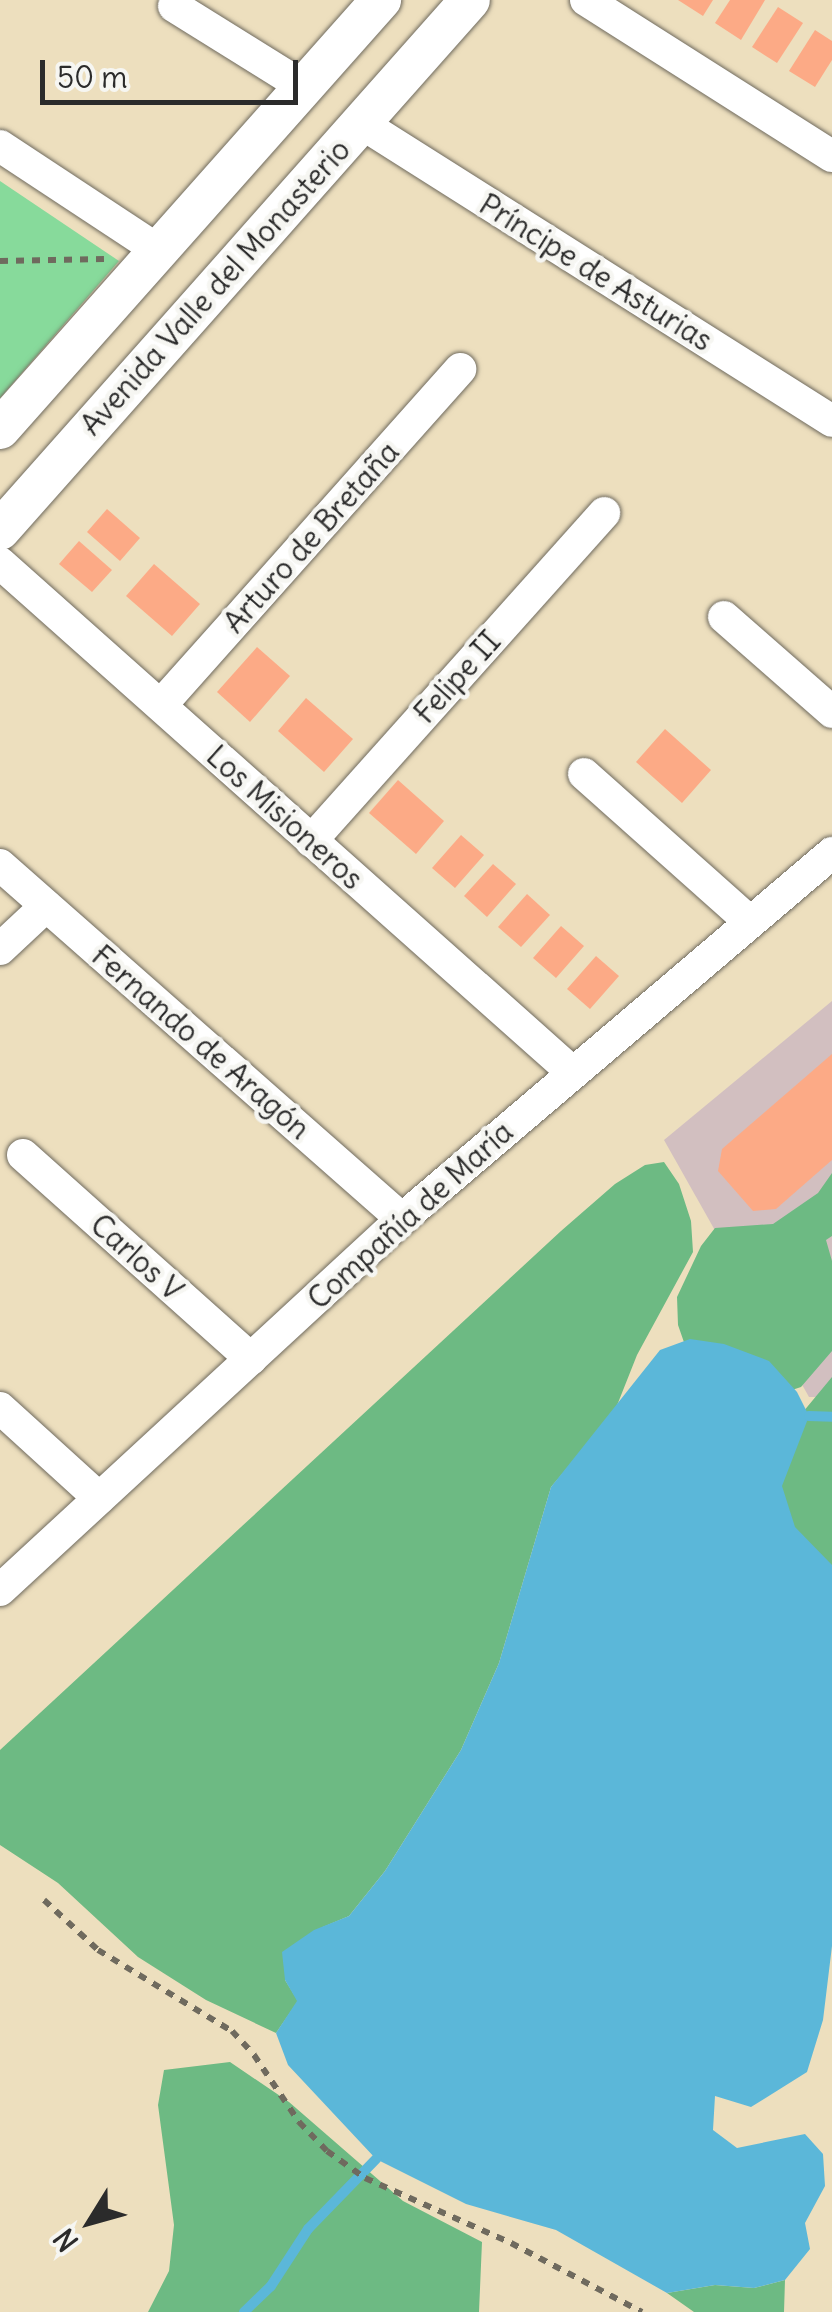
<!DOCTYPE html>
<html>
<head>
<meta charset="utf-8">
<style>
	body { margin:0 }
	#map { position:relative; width:832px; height:2312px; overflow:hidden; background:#eddfbe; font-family:Delius,sans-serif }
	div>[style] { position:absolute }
	.industrial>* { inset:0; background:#d2bfc0 }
	.green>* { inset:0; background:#87da9b }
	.forest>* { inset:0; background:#6dba83 }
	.water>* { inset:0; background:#5bb7d9 }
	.stream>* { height:10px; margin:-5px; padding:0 5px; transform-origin:5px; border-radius:5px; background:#5bb7d9 }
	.building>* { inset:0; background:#fcaa86 }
	.path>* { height:6px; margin-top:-3px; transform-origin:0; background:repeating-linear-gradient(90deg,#6f6a5e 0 8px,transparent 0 16px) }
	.roads { filter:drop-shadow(0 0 2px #6f6a5e) drop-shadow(0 0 2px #6f6a5e) }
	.minor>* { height:32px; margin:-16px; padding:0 16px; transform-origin:16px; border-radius:16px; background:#fff }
	.tertiary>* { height:40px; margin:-20px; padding:0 20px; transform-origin:20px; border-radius:20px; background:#fff }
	span { translate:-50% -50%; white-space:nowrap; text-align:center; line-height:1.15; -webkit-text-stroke:9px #f6f6f2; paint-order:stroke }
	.street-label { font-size:30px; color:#2b2b2b }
	.north { position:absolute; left:40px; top:2172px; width:100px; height:100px; -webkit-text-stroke:8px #f6f6f2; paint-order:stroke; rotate:233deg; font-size:28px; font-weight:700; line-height:40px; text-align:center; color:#2b2b2b }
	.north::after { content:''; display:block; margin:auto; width:35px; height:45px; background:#2b2b2b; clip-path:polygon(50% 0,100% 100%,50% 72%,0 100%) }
	.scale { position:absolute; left:40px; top:60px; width:258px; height:45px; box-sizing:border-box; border:5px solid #2b2b2b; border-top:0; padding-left:12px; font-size:30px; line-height:35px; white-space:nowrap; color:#2b2b2b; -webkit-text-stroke:8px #f6f6f2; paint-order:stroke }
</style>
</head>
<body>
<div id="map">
	<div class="industrial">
		<i style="clip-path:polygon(832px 1001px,832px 1397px,809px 1397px,664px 1140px)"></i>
	</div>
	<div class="green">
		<i style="clip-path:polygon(0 181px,119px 261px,0 398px)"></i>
	</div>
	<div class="forest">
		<i style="clip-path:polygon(664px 1162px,679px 1184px,691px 1221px,693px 1252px,637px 1355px,614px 1413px,551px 1487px,499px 1663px,461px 1750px,385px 1871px,349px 1916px,323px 1927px,285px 1980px,298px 2001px,276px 2033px,206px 2000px,138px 1957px,58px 1883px,0 1845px,0 1750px,561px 1231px,615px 1184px,645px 1165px)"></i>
		<i style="clip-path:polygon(832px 1173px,832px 1236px,826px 1240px,832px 1261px,832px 1351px,801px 1387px,765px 1399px,686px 1348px,678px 1325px,677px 1297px,701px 1246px,715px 1228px,773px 1224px,818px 1193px)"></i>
		<i style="clip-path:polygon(832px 1377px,832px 1570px,810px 1559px,754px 1448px,798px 1418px)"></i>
		<i style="clip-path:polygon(230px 2062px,289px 2102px,403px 2201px,482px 2242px,479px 2312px,148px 2312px,169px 2271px,174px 2225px,158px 2105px,164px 2070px)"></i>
		<i style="clip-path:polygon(785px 2280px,784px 2312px,694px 2312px,667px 2293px,715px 2285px,754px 2288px)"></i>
	</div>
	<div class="water">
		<i style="clip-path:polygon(690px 1339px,724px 1344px,769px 1361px,797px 1392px,809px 1416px,782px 1486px,795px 1527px,832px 1565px,832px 1946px,823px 2020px,807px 2072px,751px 2107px,715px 2096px,713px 2130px,737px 2148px,805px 2134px,823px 2154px,825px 2186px,805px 2223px,810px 2249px,785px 2280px,754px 2288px,715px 2285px,667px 2293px,556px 2230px,466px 2204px,376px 2159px,288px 2065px,276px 2033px,297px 2001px,285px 1980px,282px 1952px,314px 1930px,349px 1916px,385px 1871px,461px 1750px,499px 1663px,551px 1487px,660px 1350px)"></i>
	</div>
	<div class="stream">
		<i style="left:809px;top:1416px;width:23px;rotate:2deg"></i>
		<i style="left:244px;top:2312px;width:37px;rotate:-44deg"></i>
		<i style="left:271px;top:2286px;width:68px;rotate:-57deg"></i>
		<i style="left:308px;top:2229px;width:98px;rotate:-45.8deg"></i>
	</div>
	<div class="building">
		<i style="clip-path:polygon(678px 0,713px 0,703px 16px)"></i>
		<i style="clip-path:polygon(730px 0,765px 0,741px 40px,715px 23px)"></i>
		<i style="clip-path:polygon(778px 7px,803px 23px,777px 63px,752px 47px)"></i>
		<i style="clip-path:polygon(815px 30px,832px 41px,832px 60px,815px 87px,789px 71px)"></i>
		<i style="clip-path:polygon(107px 509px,140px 538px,120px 561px,87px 532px)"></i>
		<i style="clip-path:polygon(79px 541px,112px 570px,92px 592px,59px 564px)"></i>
		<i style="clip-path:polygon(154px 564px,200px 604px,172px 636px,126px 596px)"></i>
		<i style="clip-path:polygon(257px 647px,290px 676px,250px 722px,217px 692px)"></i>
		<i style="clip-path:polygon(306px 698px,353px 739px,324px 772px,278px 731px)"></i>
		<i style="clip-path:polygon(665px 729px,711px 770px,682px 803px,636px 762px)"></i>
		<i style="clip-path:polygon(398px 780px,444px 821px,416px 854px,369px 813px)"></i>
		<i style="clip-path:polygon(461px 835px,484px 855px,455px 888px,432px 868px)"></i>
		<i style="clip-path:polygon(493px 864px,516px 884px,487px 917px,464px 896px)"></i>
		<i style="clip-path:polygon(527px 894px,550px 915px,521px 947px,498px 927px)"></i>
		<i style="clip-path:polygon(561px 926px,584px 946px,556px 978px,533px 958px)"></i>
		<i style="clip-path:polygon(596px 956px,619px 976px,590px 1009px,567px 989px)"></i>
		<i style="clip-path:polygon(832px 1054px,832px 1160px,776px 1209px,753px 1211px,718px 1171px,722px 1149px)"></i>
	</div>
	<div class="path">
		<i style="left:0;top:261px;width:104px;rotate:-1.1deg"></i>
		<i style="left:44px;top:1900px;width:74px;rotate:42.8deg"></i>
		<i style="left:98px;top:1950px;width:157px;rotate:31.2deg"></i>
		<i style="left:232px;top:2031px;width:33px;rotate:47deg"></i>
		<i style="left:254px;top:2055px;width:81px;rotate:56.1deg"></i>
		<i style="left:299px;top:2122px;width:40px;rotate:46deg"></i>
		<i style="left:327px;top:2151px;width:47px;rotate:35.4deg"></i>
		<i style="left:365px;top:2178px;width:160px;rotate:24deg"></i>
		<i style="left:511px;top:2243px;width:148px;rotate:27.8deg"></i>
	</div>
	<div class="roads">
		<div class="minor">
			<i style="left:586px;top:0;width:291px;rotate:32.4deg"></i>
			<i style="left:174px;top:6px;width:153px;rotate:31.9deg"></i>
			<i style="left:361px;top:123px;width:557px;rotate:32.32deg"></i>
			<i style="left:0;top:146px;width:191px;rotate:33.4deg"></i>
			<i style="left:0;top:563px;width:764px;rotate:41.66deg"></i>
			<i style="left:724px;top:617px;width:144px;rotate:41.3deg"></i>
			<i style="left:161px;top:705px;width:450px;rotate:-48.3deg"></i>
			<i style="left:584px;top:774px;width:222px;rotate:41.7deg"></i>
			<i style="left:311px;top:841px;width:440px;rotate:-48.2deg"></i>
			<i style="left:0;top:865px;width:536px;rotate:41.37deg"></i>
			<i style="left:0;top:949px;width:63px;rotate:-43.1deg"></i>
			<i style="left:23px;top:1155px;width:306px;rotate:41.8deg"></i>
			<i style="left:0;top:1408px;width:134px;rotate:42.3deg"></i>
			<i style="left:0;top:1590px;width:547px;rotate:-42.7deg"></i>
			<i style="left:402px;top:1219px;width:565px;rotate:-40.4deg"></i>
		</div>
		<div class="tertiary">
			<i style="left:0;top:429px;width:574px;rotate:-48.39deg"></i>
			<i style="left:0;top:530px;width:708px;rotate:-48.43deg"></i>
		</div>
	</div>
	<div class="street-label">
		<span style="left:596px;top:272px;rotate:32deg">Príncipe de Asturias</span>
		<span style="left:215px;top:287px;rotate:-48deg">Avenida Valle del Monasterio</span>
		<span style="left:311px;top:537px;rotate:-48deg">Arturo de Bretaña</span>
		<span style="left:457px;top:677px;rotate:-48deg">Felipe II</span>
		<span style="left:285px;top:817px;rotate:42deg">Los Misioneros</span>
		<span style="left:201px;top:1042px;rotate:41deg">Fernando de Aragón</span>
		<span style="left:410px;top:1215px;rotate:-42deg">Compañía de María</span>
		<span style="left:137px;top:1257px;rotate:42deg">Carlos V</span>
	</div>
	<div class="north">N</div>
	<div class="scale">50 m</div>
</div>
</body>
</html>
